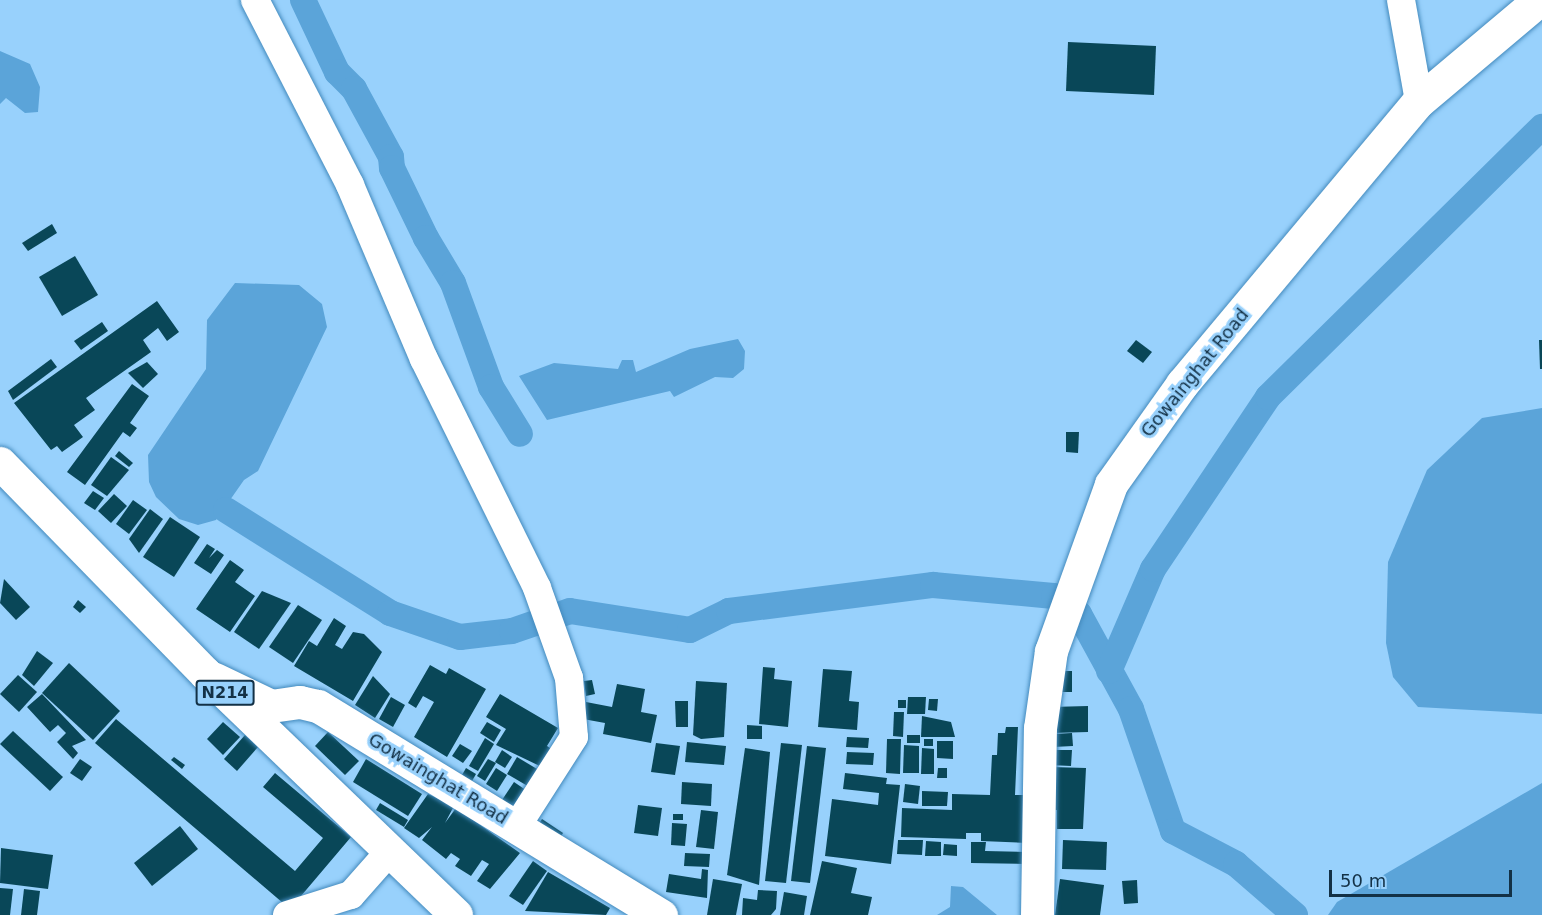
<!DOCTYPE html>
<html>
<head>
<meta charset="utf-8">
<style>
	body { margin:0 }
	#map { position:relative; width:1542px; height:915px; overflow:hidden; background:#98d1fc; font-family:"DejaVu Sans",sans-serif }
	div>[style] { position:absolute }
	.water>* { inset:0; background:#5ba4d9 }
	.canal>* { height:26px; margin:-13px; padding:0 13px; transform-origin:13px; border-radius:13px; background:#5ba4d9 }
	.building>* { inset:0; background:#094758 }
	.roads { filter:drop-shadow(0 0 2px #438abd) drop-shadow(0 0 2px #438abd) }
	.minor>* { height:28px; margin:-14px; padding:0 14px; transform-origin:14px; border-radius:14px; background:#fff }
	.secondary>* { height:33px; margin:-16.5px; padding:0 16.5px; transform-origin:16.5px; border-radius:16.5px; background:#fff }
	.trunk>* { height:33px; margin:-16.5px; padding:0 16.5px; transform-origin:16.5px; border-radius:16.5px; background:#fff }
	span { translate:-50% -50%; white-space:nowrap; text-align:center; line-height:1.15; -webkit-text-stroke:6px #98d1fc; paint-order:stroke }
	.shield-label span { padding:2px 4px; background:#98d1fc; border:2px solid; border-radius:4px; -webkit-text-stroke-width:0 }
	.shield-label { font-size:16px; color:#133146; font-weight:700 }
	.street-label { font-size:18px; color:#133146 }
	.scale { position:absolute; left:1329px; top:870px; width:183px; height:27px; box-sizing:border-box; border:3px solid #133146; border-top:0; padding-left:8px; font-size:18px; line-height:21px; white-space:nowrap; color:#133146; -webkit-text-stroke:4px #98d1fc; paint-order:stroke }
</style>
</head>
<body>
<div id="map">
	<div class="water">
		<i style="clip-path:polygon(0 51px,30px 64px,40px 87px,38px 112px,25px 113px,6px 98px,0 104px)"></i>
		<i style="clip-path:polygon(235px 283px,299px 285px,322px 304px,327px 327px,258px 471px,244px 480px,216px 520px,198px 525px,179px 519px,156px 497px,149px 482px,148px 455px,206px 369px,207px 320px)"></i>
		<i style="clip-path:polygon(738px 339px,745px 351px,744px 369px,733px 378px,715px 377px,674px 397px,670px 391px,547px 420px,519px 376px,554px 363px,618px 369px,622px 360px,633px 360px,636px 372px,690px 349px)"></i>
		<i style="clip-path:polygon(1542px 408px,1542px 714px,1418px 707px,1393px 677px,1386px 643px,1388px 562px,1427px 470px,1482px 418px)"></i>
		<i style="clip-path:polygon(1542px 783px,1542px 915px,1328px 915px,1337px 902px)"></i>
		<i style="clip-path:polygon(951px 886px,963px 887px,997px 915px,937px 915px,950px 907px)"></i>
	</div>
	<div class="canal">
		<i style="left:303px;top:0;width:80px;rotate:64.7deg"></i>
		<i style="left:337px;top:72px;width:24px;rotate:45deg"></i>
		<i style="left:354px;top:89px;width:77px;rotate:61.4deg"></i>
		<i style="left:391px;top:157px;width:11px;rotate:85deg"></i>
		<i style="left:392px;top:168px;width:78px;rotate:64.1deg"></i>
		<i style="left:426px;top:238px;width:52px;rotate:59deg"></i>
		<i style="left:453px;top:283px;width:111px;rotate:69.9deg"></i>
		<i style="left:491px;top:387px;width:55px;rotate:58.3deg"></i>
		<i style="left:226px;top:510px;width:194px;rotate:32.1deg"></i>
		<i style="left:390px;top:613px;width:74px;rotate:18.9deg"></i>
		<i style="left:460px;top:637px;width:52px;rotate:-6.6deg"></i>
		<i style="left:512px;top:631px;width:61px;rotate:-19deg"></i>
		<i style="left:570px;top:611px;width:121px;rotate:9deg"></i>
		<i style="left:690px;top:630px;width:43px;rotate:-26deg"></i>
		<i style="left:729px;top:611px;width:206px;rotate:-7.3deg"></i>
		<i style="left:933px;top:585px;width:121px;rotate:5.2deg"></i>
		<i style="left:1054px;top:596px;width:31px;rotate:36deg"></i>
		<i style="left:1079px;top:614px;width:108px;rotate:61.3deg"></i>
		<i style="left:1131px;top:709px;width:129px;rotate:71deg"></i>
		<i style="left:1173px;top:831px;width:71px;rotate:27.6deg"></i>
		<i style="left:1236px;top:864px;width:78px;rotate:40.8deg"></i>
		<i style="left:1109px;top:671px;width:111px;rotate:-66.7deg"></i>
		<i style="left:1153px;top:569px;width:207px;rotate:-56.2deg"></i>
		<i style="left:1268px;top:397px;width:385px;rotate:-44.6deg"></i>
	</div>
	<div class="building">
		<i style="clip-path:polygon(1068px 42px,1156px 46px,1154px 95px,1066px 91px)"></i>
		<i style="clip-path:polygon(52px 224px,57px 233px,28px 251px,22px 243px)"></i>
		<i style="clip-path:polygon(75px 256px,98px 295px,62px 316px,39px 277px)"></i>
		<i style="clip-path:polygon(157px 301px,179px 332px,167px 341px,158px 328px,143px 340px,151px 352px,86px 398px,95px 410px,74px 425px,83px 437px,62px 452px,57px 446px,51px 450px,14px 403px)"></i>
		<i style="clip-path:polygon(102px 322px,108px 331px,81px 350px,74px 341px)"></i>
		<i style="clip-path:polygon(1136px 340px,1152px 352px,1143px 363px,1127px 351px)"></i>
		<i style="clip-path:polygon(1539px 340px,1542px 340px,1542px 369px,1540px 369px)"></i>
		<i style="clip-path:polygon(51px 359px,57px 367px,13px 400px,8px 391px)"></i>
		<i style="clip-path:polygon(147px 362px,158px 374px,143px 388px,128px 373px)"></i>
		<i style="clip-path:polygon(132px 384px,149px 396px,130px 423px,137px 428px,130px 437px,123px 432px,85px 485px,67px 472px)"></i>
		<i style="clip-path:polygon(1066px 432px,1079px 432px,1078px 453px,1066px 452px)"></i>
		<i style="clip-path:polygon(119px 451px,133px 463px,129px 467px,115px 456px)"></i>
		<i style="clip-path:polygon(111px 457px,129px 470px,107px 496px,91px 485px)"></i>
		<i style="clip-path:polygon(93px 491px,104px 498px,95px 510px,84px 503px)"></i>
		<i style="clip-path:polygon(114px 494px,127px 506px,111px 523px,98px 511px)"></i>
		<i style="clip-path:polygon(133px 500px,147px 510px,129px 534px,116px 524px)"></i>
		<i style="clip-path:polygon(150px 509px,163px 519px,139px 553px,129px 539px)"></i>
		<i style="clip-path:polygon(170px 517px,200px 537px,174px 577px,143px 557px)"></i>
		<i style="clip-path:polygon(207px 544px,215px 549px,209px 558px,217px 550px,224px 555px,211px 574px,194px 563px)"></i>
		<i style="clip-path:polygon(230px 560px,244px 570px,235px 582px,255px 596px,230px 632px,196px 609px)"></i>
		<i style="clip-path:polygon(4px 579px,30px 607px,16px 620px,0 603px)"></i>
		<i style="clip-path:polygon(262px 591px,291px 603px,259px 649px,234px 632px)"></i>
		<i style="clip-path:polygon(78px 600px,86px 607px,80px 613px,73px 607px)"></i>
		<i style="clip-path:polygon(298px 605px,322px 620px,293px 663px,269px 647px)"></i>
		<i style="clip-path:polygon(334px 618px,346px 626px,335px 645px,342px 649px,353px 632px,364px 634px,382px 652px,353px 701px,294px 666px,309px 641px,317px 646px)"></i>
		<i style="clip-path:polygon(37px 651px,53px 663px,34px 686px,22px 675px)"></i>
		<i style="clip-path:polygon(69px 663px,120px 711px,93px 740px,42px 693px)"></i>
		<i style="clip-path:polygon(430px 665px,446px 674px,449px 668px,486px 689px,447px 757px,414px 737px,434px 702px,423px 696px,416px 708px,408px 703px)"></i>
		<i style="clip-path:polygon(763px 667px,775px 668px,774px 679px,792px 681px,788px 727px,759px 724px)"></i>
		<i style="clip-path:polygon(823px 669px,852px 671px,849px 701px,859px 702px,857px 730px,818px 727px)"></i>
		<i style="clip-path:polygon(1055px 671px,1072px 671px,1072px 692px,1055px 692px)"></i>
		<i style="clip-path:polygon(18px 675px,37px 692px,19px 712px,0 694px)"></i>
		<i style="clip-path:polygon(373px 676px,390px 694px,375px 718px,355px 705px)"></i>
		<i style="clip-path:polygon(592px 680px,595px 694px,586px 696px,584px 681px)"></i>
		<i style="clip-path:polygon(696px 681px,727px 683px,724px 737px,701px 739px,693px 735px)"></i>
		<i style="clip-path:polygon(617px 684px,645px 689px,641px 712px,657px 715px,651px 743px,603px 734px,605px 723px,583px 719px,586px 702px,612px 707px)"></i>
		<i style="clip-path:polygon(42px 694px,86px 740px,72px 746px,78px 753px,73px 759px,57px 742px,66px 733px,58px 725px,50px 732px,27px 707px)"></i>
		<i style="clip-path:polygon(500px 694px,558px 728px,547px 746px,556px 752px,546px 769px,496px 745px,506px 729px,486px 717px)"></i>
		<i style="clip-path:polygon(391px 697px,405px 705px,393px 727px,379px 719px)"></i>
		<i style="clip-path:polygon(908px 697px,926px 697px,925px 714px,907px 714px)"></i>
		<i style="clip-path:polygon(929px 699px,938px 699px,937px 711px,928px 710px)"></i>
		<i style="clip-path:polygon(898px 700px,906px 700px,906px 708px,898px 708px)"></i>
		<i style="clip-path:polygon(675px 701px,688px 701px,688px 727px,676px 727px)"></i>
		<i style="clip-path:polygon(1088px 706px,1088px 732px,1052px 733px,1051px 707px)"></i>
		<i style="clip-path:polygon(894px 712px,904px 712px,903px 737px,893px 736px)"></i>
		<i style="clip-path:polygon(922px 716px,951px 722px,955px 737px,921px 737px)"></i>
		<i style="clip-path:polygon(116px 719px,295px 871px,323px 838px,263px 787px,275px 773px,351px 837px,290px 909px,95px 743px)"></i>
		<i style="clip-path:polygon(223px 722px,240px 737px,223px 755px,207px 739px)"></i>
		<i style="clip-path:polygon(487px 722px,501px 730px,494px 742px,480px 733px)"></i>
		<i style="clip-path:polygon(747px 725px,762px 726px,762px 739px,747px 739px)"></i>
		<i style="clip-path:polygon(1006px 727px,1018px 727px,1015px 795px,1030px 795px,1028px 843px,981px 841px,981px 833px,966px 833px,966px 839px,901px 837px,902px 808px,952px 810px,952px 794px,990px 795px,992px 755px,997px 755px,998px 733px,1005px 733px)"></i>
		<i style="clip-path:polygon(13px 731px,63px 777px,50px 791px,0 744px)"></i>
		<i style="clip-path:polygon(328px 732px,359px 761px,345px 775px,315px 746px)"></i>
		<i style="clip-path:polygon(1072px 733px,1073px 746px,1053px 747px,1053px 734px)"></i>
		<i style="clip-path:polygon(245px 735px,258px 747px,237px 771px,224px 759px)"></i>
		<i style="clip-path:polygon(907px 735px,920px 735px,920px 743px,907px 743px)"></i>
		<i style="clip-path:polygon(847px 737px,869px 738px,868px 748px,846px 747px)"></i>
		<i style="clip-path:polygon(485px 738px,494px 744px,478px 771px,469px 766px)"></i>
		<i style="clip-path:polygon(887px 739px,901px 739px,900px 774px,886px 773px)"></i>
		<i style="clip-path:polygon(924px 739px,933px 739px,933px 746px,924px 746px)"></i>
		<i style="clip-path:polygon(937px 741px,953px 741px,953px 759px,937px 758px)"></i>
		<i style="clip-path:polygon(687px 742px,726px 746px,724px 765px,685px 762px)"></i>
		<i style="clip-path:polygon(656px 743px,680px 746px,675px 775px,651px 772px)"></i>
		<i style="clip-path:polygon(781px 743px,802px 745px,786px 883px,765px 881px)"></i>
		<i style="clip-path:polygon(460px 744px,472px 751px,463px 763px,452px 756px)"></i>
		<i style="clip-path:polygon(904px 745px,919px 746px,919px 773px,903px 773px)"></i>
		<i style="clip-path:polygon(807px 746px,826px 748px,810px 883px,791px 881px)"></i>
		<i style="clip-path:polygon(745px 748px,770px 752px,759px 885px,727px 875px)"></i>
		<i style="clip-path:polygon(922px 748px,934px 749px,934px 774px,921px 774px)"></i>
		<i style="clip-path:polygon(502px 750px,512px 757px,505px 768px,495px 762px)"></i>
		<i style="clip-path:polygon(1051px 750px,1072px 750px,1071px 766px,1050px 765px)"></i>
		<i style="clip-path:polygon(847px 752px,874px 753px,873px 765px,846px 764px)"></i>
		<i style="clip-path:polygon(174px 757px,185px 765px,182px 769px,171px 760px)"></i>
		<i style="clip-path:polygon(517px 757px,542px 772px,531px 788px,507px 774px)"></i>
		<i style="clip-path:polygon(80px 759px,92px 767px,82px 781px,70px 773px)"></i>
		<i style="clip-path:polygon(366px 759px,422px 794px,408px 816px,353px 782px)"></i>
		<i style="clip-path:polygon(488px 759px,496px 763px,485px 781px,477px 776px)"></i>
		<i style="clip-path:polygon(1051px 767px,1086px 768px,1083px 829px,1057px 829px,1057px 810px,1050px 810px)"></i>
		<i style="clip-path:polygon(466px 768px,476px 774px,472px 781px,462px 775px)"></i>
		<i style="clip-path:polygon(496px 768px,507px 775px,497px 791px,486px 784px)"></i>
		<i style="clip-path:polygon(938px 768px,947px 768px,947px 778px,937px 778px)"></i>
		<i style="clip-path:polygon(845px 773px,887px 778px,886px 784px,900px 785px,891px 864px,825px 856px,832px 799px,878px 805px,879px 793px,843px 789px)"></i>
		<i style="clip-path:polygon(514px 782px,533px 795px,518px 815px,500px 803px)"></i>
		<i style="clip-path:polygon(682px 782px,712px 784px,711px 806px,681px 804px)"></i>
		<i style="clip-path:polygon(905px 784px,920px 786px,918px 804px,903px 802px)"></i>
		<i style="clip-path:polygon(922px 791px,948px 792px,947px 806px,922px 806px)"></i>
		<i style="clip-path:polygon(428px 794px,454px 806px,445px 823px,456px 808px,520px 853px,490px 889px,477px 881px,489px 864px,482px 860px,471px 876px,455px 866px,460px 859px,451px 853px,446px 859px,422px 840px,432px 827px,419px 838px,404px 828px)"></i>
		<i style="clip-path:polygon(380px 803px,408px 820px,404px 827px,376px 810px)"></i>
		<i style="clip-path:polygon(638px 805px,662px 808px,658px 836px,634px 833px)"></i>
		<i style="clip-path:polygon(701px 810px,718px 812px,714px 849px,696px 847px)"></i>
		<i style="clip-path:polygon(673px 814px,683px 814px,683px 820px,673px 820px)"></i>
		<i style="clip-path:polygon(542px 819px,563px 833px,558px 841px,536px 828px)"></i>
		<i style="clip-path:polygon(672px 823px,687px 824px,685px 846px,671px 845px)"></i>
		<i style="clip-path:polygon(180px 826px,198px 849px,152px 886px,134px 863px)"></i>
		<i style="clip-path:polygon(898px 840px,923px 840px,922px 855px,897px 854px)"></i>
		<i style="clip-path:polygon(1063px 840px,1107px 842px,1106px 870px,1062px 869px)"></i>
		<i style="clip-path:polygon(926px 841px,941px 842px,941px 856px,925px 856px)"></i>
		<i style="clip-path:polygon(971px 842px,986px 842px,985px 851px,1027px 852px,1026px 864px,971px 863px)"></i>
		<i style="clip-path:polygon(944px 844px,957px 845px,957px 856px,943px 855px)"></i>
		<i style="clip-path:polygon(1px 848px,53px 855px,48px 889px,0 883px)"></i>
		<i style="clip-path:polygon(685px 853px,710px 854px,709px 867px,684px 866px)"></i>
		<i style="clip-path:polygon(533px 861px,547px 871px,523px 905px,509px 896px)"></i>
		<i style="clip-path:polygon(822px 861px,857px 868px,851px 893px,872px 897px,868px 915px,810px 915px)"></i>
		<i style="clip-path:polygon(702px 869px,708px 870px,707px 898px,666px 892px,669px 874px,701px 879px)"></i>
		<i style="clip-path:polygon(548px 872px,610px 908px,606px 915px,525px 911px)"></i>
		<i style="clip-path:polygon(713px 879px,742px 884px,736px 915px,707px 915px)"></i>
		<i style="clip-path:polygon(1060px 879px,1104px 885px,1100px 915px,1055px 915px)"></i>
		<i style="clip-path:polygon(1137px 880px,1138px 903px,1124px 904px,1122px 881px)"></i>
		<i style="clip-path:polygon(0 888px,13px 889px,10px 915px,0 915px)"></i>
		<i style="clip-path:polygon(24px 889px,40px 891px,37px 915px,21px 915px)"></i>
		<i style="clip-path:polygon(758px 890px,777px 891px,776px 909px,771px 915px,742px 915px,743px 898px,757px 900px)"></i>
		<i style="clip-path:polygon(784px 892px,807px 896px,804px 915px,780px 915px)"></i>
	</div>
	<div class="roads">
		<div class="minor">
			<i style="left:255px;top:0;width:208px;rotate:62.8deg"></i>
			<i style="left:350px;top:185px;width:189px;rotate:67deg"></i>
			<i style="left:424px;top:359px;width:255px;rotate:63.7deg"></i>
			<i style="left:537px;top:588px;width:96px;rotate:70.4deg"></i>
			<i style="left:569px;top:678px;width:59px;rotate:85.2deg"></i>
			<i style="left:574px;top:737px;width:106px;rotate:122.6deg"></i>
			<i style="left:1401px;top:0;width:103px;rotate:79.9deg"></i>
			<i style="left:287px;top:915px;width:67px;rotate:-17.4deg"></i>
			<i style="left:351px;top:895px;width:57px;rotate:-48.5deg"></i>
		</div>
		<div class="secondary">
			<i style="left:215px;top:679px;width:62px;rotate:25.7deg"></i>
			<i style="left:271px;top:706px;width:29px;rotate:-8deg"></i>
			<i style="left:300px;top:702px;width:18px;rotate:13deg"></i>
			<i style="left:318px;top:706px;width:402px;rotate:31.4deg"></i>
			<i style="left:1037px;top:915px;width:187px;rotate:-89.1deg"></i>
			<i style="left:1040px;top:728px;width:78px;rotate:-81.9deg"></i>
			<i style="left:1051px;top:651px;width:177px;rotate:-70.2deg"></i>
			<i style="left:1111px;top:484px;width:123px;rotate:-54.6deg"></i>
			<i style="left:1182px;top:384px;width:369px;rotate:-50.1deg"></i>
			<i style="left:1419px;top:101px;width:157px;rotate:-40.1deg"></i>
		</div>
		<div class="trunk">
			<i style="left:0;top:463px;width:295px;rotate:45.7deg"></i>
			<i style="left:206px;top:674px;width:347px;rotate:43.9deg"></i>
		</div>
	</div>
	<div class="shield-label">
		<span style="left:225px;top:693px">N214</span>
	</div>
	<div class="street-label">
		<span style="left:1195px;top:373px;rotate:-51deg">Gowainghat Road</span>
		<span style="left:438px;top:779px;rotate:31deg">Gowainghat Road</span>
	</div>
	<div class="scale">50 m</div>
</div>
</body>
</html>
